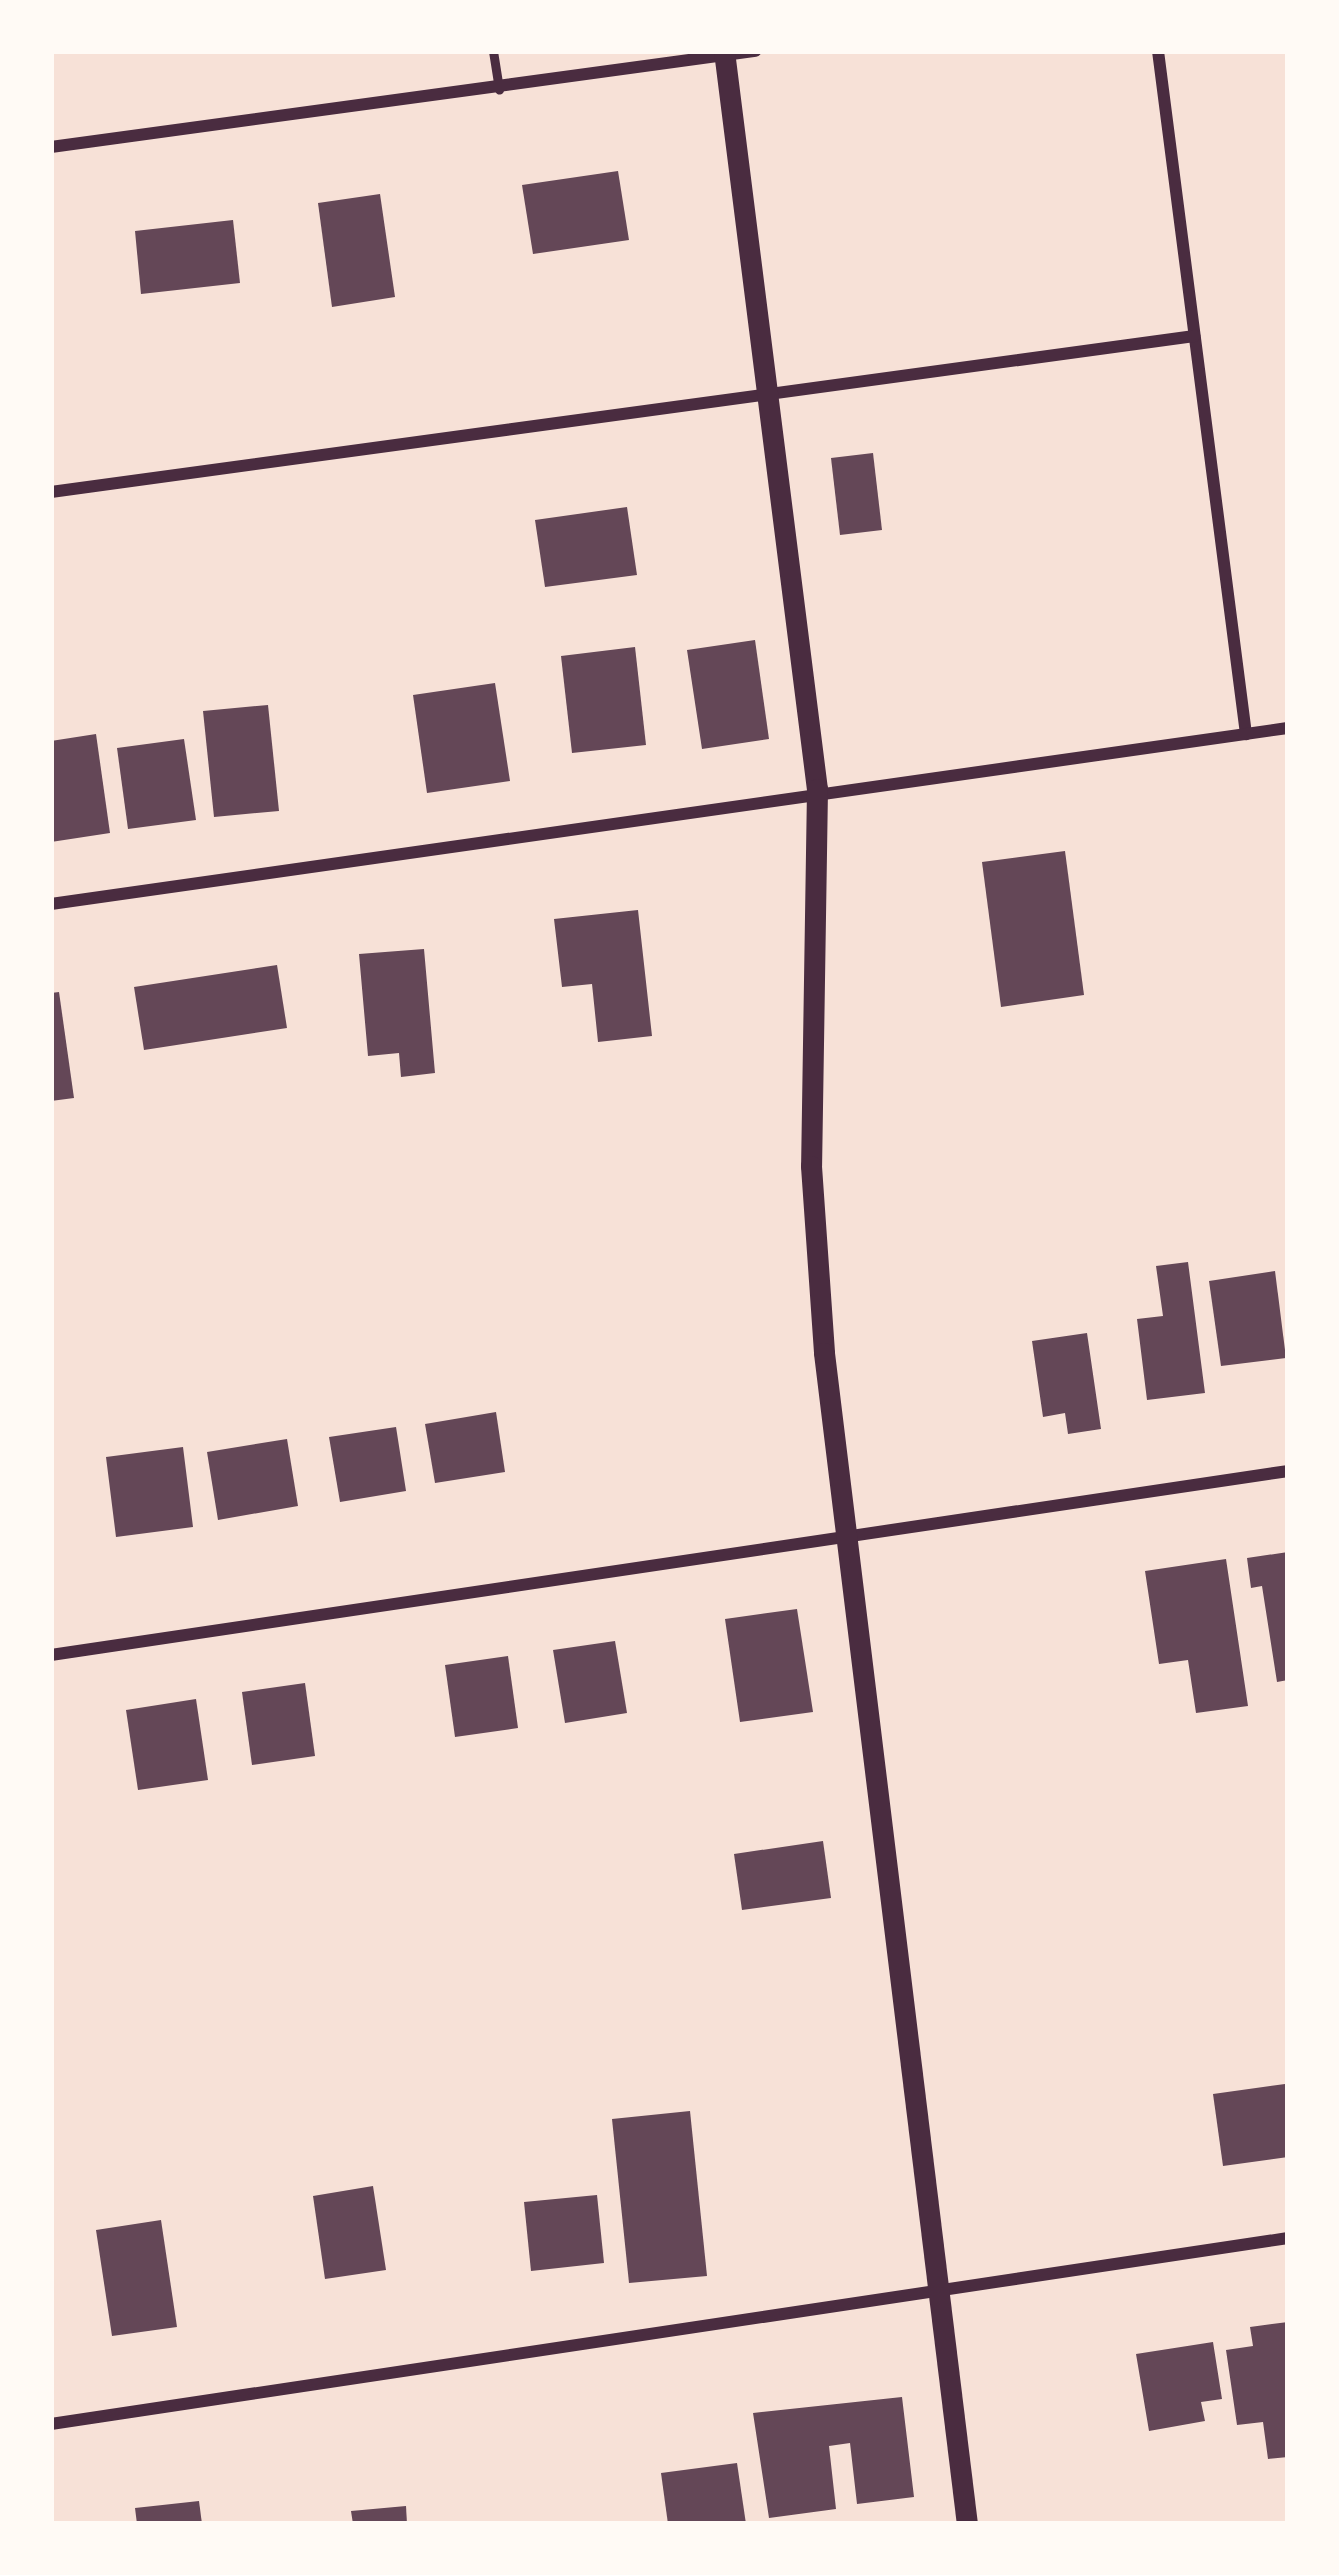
<!DOCTYPE html>
<html>
<head>
<meta charset="utf-8">
<style>
	body { margin:0 }
	#map { position:relative; width:1339px; height:2575px; overflow:hidden; background:#f7e1d7; font-family:"Fira Sans Condensed",sans-serif }
	div>[style] { position:absolute }
	.building>* { inset:0; background:#644757 }
	.service>* { height:9px; margin:-4.5px; padding:0 4.5px; transform-origin:4.5px; border-radius:4.5px; background:#4a2c40 }
	.minor>* { height:12px; margin:-6px; padding:0 6px; transform-origin:6px; border-radius:6px; background:#4a2c40 }
	.tertiary>* { height:21px; margin:-10.5px; padding:0 10.5px; transform-origin:10.5px; border-radius:10.5px; background:#4a2c40 }
	span { translate:-50% -50%; white-space:nowrap; text-align:center; line-height:1.15; -webkit-text-stroke:12px #fffaf5; paint-order:stroke }
	.frame { position:absolute; inset:0; border:54px solid #fffaf5; pointer-events:none }
</style>
</head>
<body>
<div id="map">
	<div class="building">
		<i style="clip-path:polygon(618px 171px,629px 240px,533px 254px,522px 185px)"></i>
		<i style="clip-path:polygon(380px 194px,395px 297px,332px 307px,318px 203px)"></i>
		<i style="clip-path:polygon(233px 220px,240px 283px,141px 294px,135px 231px)"></i>
		<i style="clip-path:polygon(873px 453px,882px 530px,840px 535px,831px 458px)"></i>
		<i style="clip-path:polygon(627px 507px,637px 575px,545px 587px,535px 520px)"></i>
		<i style="clip-path:polygon(755px 640px,769px 739px,702px 749px,687px 650px)"></i>
		<i style="clip-path:polygon(635px 647px,646px 745px,572px 753px,561px 656px)"></i>
		<i style="clip-path:polygon(495px 683px,510px 781px,427px 793px,413px 695px)"></i>
		<i style="clip-path:polygon(268px 705px,279px 811px,214px 817px,203px 711px)"></i>
		<i style="clip-path:polygon(96px 734px,110px 833px,51px 842px,51px 741px)"></i>
		<i style="clip-path:polygon(184px 739px,196px 820px,128px 829px,117px 748px)"></i>
		<i style="clip-path:polygon(1065px 851px,1084px 995px,1001px 1007px,982px 862px)"></i>
		<i style="clip-path:polygon(638px 910px,652px 1036px,598px 1042px,592px 984px,562px 987px,554px 919px)"></i>
		<i style="clip-path:polygon(424px 949px,435px 1073px,401px 1077px,399px 1053px,368px 1056px,359px 954px)"></i>
		<i style="clip-path:polygon(277px 965px,287px 1028px,144px 1050px,134px 987px)"></i>
		<i style="clip-path:polygon(59px 992px,74px 1098px,51px 1101px,51px 993px)"></i>
		<i style="clip-path:polygon(1188px 1262px,1205px 1393px,1147px 1400px,1137px 1319px,1163px 1316px,1156px 1266px)"></i>
		<i style="clip-path:polygon(1275px 1271px,1286px 1358px,1221px 1366px,1209px 1281px)"></i>
		<i style="clip-path:polygon(1087px 1333px,1101px 1429px,1068px 1434px,1065px 1413px,1043px 1417px,1032px 1341px)"></i>
		<i style="clip-path:polygon(496px 1412px,505px 1472px,435px 1483px,425px 1424px)"></i>
		<i style="clip-path:polygon(396px 1427px,406px 1491px,340px 1502px,329px 1437px)"></i>
		<i style="clip-path:polygon(287px 1439px,298px 1506px,218px 1520px,207px 1452px)"></i>
		<i style="clip-path:polygon(183px 1447px,193px 1527px,116px 1537px,106px 1457px)"></i>
		<i style="clip-path:polygon(1288px 1552px,1288px 1680px,1277px 1682px,1262px 1586px,1251px 1588px,1247px 1558px)"></i>
		<i style="clip-path:polygon(1226px 1559px,1248px 1706px,1196px 1713px,1188px 1660px,1159px 1664px,1145px 1571px)"></i>
		<i style="clip-path:polygon(797px 1609px,813px 1712px,740px 1722px,725px 1619px)"></i>
		<i style="clip-path:polygon(615px 1641px,627px 1713px,565px 1723px,553px 1650px)"></i>
		<i style="clip-path:polygon(508px 1656px,518px 1728px,455px 1737px,445px 1665px)"></i>
		<i style="clip-path:polygon(305px 1683px,315px 1756px,252px 1765px,242px 1692px)"></i>
		<i style="clip-path:polygon(196px 1699px,208px 1780px,138px 1790px,126px 1710px)"></i>
		<i style="clip-path:polygon(823px 1841px,831px 1898px,742px 1910px,734px 1854px)"></i>
		<i style="clip-path:polygon(1285px 2084px,1288px 2157px,1223px 2166px,1213px 2094px)"></i>
		<i style="clip-path:polygon(690px 2111px,707px 2276px,629px 2283px,612px 2119px)"></i>
		<i style="clip-path:polygon(373px 2186px,386px 2270px,325px 2279px,313px 2196px)"></i>
		<i style="clip-path:polygon(597px 2195px,604px 2263px,531px 2271px,524px 2202px)"></i>
		<i style="clip-path:polygon(161px 2220px,177px 2327px,112px 2336px,96px 2230px)"></i>
		<i style="clip-path:polygon(1288px 2322px,1288px 2457px,1268px 2459px,1263px 2422px,1237px 2425px,1226px 2350px,1253px 2346px,1250px 2327px)"></i>
		<i style="clip-path:polygon(1213px 2342px,1222px 2399px,1201px 2402px,1205px 2421px,1149px 2431px,1136px 2354px)"></i>
		<i style="clip-path:polygon(902px 2397px,914px 2497px,857px 2504px,850px 2443px,829px 2446px,836px 2509px,769px 2518px,753px 2413px)"></i>
		<i style="clip-path:polygon(737px 2463px,746px 2524px,668px 2524px,661px 2473px)"></i>
		<i style="clip-path:polygon(199px 2501px,202px 2524px,137px 2524px,135px 2508px)"></i>
		<i style="clip-path:polygon(406px 2506px,407px 2524px,353px 2524px,351px 2511px)"></i>
	</div>
	<div class="service">
		<i style="left:493px;top:51px;width:39px;rotate:81deg"></i>
	</div>
	<div class="minor">
		<i style="left:1158px;top:51px;width:689px;rotate:82.66deg"></i>
		<i style="left:51px;top:147px;width:711px;rotate:-7.77deg"></i>
		<i style="left:51px;top:492px;width:1154px;rotate:-7.77deg"></i>
		<i style="left:51px;top:904px;width:1249px;rotate:-8.1deg"></i>
		<i style="left:51px;top:1655px;width:1251px;rotate:-8.46deg"></i>
		<i style="left:51px;top:2424px;width:1251px;rotate:-8.55deg"></i>
	</div>
	<div class="tertiary">
		<i style="left:724px;top:51px;width:744px;rotate:82.82deg"></i>
		<i style="left:817px;top:789px;width:377px;rotate:90.9deg"></i>
		<i style="left:811px;top:1166px;width:187px;rotate:86deg"></i>
		<i style="left:824px;top:1353px;width:1180px;rotate:83.04deg"></i>
	</div>
	<div class="frame"></div>
</div>
</body>
</html>
